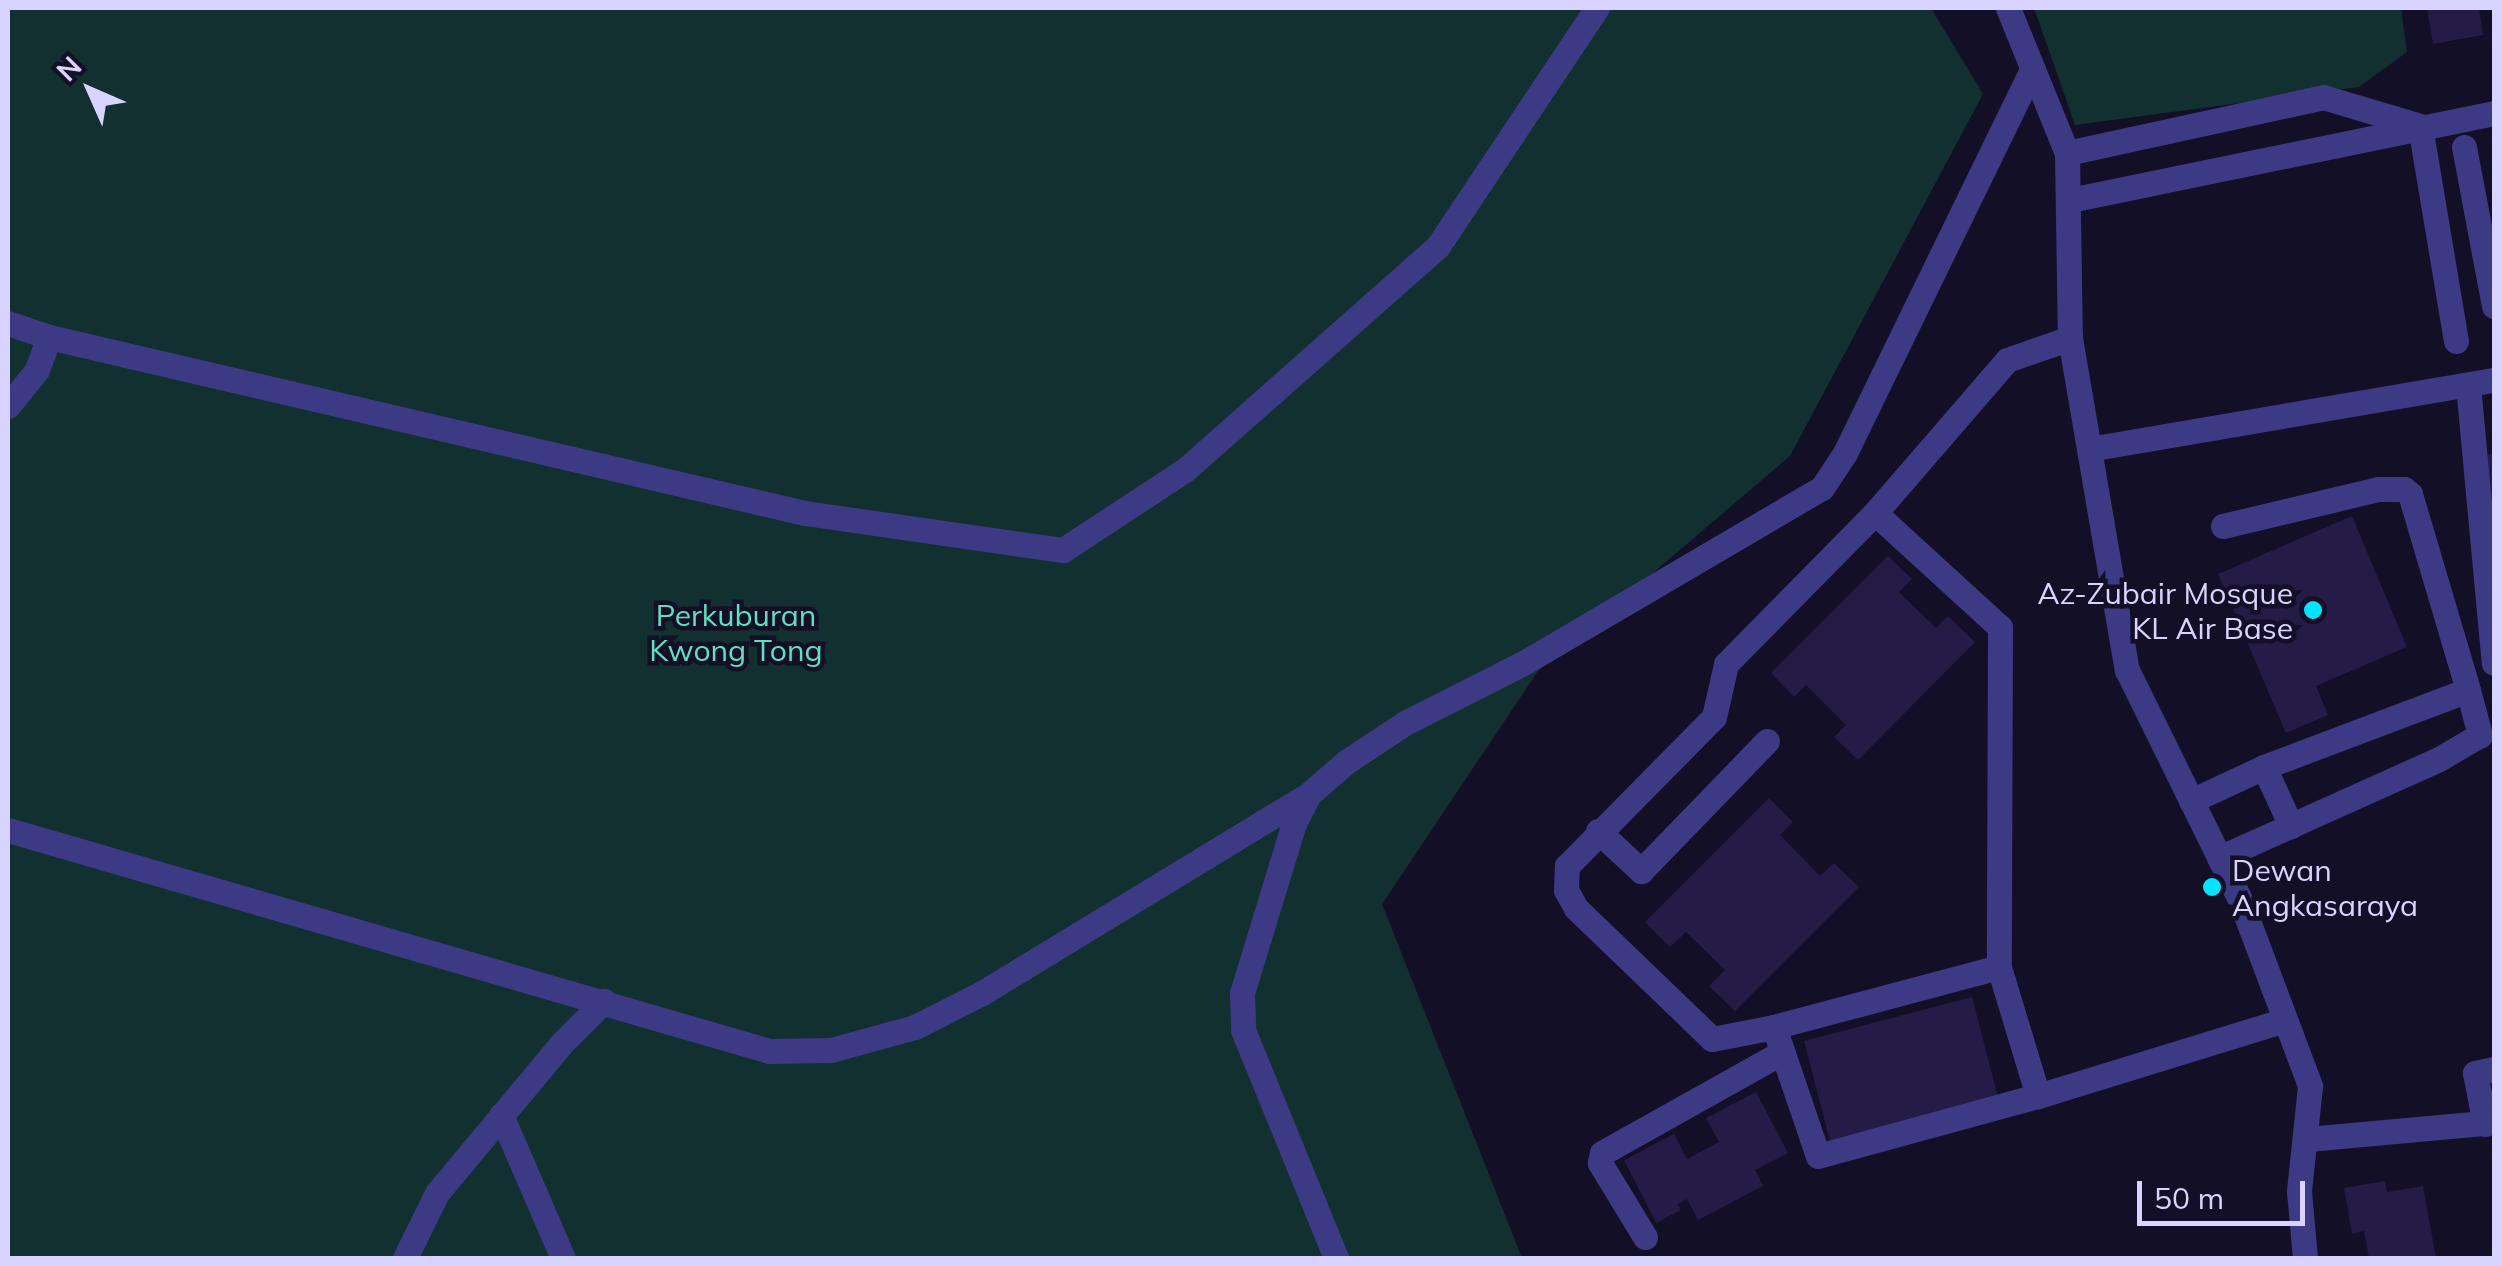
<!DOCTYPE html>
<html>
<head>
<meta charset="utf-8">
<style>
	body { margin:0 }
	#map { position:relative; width:2502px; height:1266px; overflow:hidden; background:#130f26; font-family:Mulish,sans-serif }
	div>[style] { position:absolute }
	.green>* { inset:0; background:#12302f }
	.building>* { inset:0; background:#241b47 }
	.minor>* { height:25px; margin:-12.5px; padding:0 12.5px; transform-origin:12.5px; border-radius:12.5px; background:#3d3a85 }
	.dots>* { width:28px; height:28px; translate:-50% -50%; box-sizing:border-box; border:5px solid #130f26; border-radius:50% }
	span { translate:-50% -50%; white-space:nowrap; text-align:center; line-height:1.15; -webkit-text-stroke:9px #130f26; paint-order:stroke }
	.poi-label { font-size:30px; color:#d9d4ff }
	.right { translate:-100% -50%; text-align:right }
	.left { translate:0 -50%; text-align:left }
	.park-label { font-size:30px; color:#5fe0c0 }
	.frame { position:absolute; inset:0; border:10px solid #d9d4ff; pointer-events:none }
	.north { position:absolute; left:40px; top:40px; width:100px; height:100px; -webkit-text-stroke:8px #130f26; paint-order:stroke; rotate:315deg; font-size:28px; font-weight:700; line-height:40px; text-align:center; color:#d9d4ff }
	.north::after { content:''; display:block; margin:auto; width:35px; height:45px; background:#d9d4ff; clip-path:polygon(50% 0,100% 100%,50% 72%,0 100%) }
	.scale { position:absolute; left:2137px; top:1181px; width:168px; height:45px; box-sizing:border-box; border:5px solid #d9d4ff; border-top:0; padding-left:12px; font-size:30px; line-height:35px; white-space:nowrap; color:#d9d4ff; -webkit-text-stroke:8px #130f26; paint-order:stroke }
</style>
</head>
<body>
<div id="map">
	<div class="green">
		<i style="clip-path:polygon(8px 8px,1931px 8px,1983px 94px,1790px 456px,1538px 671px,1382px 904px,1522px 1258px,8px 1258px)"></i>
		<i style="clip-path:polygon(2034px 8px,2401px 8px,2407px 52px,2359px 87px,2075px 125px)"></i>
	</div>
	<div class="building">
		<i style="clip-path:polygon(2427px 8px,2479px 8px,2483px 35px,2433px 44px)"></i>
		<i style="clip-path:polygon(2494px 453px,2494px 510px,2489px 511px,2480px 456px)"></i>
		<i style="clip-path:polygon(2352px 516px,2407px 647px,2316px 686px,2328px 715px,2286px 733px,2218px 574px)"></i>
		<i style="clip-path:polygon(1888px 556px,1912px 579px,1899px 592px,1936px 628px,1948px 616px,1975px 642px,1858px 760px,1834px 737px,1846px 725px,1806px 685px,1794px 697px,1771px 673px)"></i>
		<i style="clip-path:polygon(1769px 798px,1793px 822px,1780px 835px,1820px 876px,1834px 863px,1859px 887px,1735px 1011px,1709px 986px,1725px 970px,1686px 932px,1670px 947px,1645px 922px)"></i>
		<i style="clip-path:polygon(1972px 997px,1999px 1101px,1831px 1145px,1804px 1041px)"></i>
		<i style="clip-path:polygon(1756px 1092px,1788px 1153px,1755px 1170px,1763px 1186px,1698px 1220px,1687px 1199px,1678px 1204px,1681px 1210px,1656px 1223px,1624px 1160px,1674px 1134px,1687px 1159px,1719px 1142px,1706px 1118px)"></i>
		<i style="clip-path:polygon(2385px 1181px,2387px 1192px,2423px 1186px,2436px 1258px,2369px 1258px,2364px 1231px,2352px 1234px,2344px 1188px)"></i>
	</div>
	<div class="minor">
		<i style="left:2008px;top:8px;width:157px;rotate:67.9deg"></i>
		<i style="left:2067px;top:153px;width:185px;rotate:89.1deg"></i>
		<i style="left:2070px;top:338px;width:337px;rotate:80.3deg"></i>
		<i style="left:2127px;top:670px;width:258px;rotate:63.8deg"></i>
		<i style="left:2241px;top:902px;width:197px;rotate:69.4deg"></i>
		<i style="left:2310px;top:1086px;width:106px;rotate:96deg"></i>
		<i style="left:2299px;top:1191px;width:67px;rotate:84.9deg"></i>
		<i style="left:2420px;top:126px;width:218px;rotate:80.5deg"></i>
		<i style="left:2464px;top:147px;width:162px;rotate:79.3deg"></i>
		<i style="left:2067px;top:153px;width:262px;rotate:-12.3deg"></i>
		<i style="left:2323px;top:97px;width:98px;rotate:16.6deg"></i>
		<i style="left:2070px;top:200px;width:433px;rotate:-11.6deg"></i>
		<i style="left:8px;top:323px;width:43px;rotate:18.9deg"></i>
		<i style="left:49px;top:337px;width:35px;rotate:110deg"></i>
		<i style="left:37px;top:370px;width:46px;rotate:128.9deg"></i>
		<i style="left:49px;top:337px;width:776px;rotate:13.11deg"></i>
		<i style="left:805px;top:513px;width:261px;rotate:8.2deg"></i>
		<i style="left:1063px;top:550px;width:146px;rotate:-33.3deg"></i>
		<i style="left:1185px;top:470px;width:338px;rotate:-41.5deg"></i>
		<i style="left:1438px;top:246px;width:286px;rotate:-56.3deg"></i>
		<i style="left:2468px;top:385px;width:279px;rotate:84.7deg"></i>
		<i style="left:2089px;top:449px;width:411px;rotate:-9.7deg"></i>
		<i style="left:1875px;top:513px;width:169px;rotate:42.4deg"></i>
		<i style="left:2000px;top:627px;width:340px;rotate:90.2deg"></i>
		<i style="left:1999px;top:967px;width:135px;rotate:73.2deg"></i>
		<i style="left:2223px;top:526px;width:159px;rotate:-13.4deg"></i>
		<i style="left:2378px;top:489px;width:26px"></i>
		<i style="left:2404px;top:489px;width:8px;rotate:40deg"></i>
		<i style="left:2410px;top:494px;width:204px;rotate:73.5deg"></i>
		<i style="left:2264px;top:767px;width:65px;rotate:65.4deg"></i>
		<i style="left:1307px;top:798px;width:28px;rotate:117deg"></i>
		<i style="left:1294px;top:823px;width:178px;rotate:107deg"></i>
		<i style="left:1242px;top:993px;width:37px;rotate:88deg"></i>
		<i style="left:1243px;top:1030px;width:246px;rotate:67.8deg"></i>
		<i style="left:2191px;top:801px;width:81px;rotate:-25deg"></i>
		<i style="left:2264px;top:767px;width:218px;rotate:-20.7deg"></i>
		<i style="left:2468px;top:690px;width:47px;rotate:75.1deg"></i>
		<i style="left:2480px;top:735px;width:48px;rotate:149.7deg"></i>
		<i style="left:2439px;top:759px;width:241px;rotate:155.8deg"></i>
		<i style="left:8px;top:830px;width:792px;rotate:16.19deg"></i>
		<i style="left:769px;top:1051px;width:62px;rotate:-0.9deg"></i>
		<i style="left:831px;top:1050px;width:87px;rotate:-15.3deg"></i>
		<i style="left:915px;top:1027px;width:75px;rotate:-26.9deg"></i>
		<i style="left:982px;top:993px;width:381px;rotate:-31.3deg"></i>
		<i style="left:1308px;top:795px;width:50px;rotate:-41deg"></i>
		<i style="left:1346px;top:762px;width:71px;rotate:-33.5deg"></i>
		<i style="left:1405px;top:723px;width:135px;rotate:-26.9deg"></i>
		<i style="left:1525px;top:662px;width:344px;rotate:-30.4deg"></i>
		<i style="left:1822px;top:488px;width:42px;rotate:-56.7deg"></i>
		<i style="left:1845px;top:453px;width:428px;rotate:-64deg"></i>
		<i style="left:1598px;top:831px;width:59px;rotate:42.9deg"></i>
		<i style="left:1641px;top:871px;width:181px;rotate:-45.9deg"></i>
		<i style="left:1999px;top:967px;width:233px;rotate:165.1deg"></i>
		<i style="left:1774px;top:1027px;width:63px;rotate:169deg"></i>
		<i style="left:1712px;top:1039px;width:189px;rotate:-136.1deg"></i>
		<i style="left:1576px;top:908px;width:21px;rotate:-119deg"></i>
		<i style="left:1566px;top:890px;width:24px;rotate:-88deg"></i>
		<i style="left:1567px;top:866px;width:209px;rotate:-45.4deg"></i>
		<i style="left:1714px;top:717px;width:54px;rotate:-77.2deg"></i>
		<i style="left:1726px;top:664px;width:212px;rotate:-45.4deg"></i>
		<i style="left:1875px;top:513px;width:202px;rotate:-49.2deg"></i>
		<i style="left:2007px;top:360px;width:67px;rotate:-19.2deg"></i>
		<i style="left:1774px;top:1027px;width:136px;rotate:71.2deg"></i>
		<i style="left:1818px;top:1156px;width:228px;rotate:-15.3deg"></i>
		<i style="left:2038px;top:1096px;width:258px;rotate:-17.1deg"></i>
		<i style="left:501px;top:1115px;width:156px;rotate:66.6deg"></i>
		<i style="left:2485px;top:1124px;width:52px;rotate:-101.1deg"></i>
		<i style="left:2475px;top:1073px;width:19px;rotate:-12deg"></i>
		<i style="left:2308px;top:1139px;width:187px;rotate:-5.2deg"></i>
		<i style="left:1645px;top:1237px;width:87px;rotate:-121.3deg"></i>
		<i style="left:1600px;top:1163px;width:10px;rotate:-79deg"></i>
		<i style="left:1602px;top:1153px;width:207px;rotate:-29.2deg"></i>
		<i style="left:405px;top:1258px;width:72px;rotate:-63.8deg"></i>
		<i style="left:437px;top:1193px;width:194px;rotate:-50.2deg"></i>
		<i style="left:561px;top:1044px;width:61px;rotate:-45deg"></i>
	</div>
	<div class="dots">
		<i style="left:2313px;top:610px;background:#00e5ff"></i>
		<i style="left:2212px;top:887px;background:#00e5ff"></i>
	</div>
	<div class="poi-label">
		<span class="right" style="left:2293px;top:610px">Az-Zubair Mosque<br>KL Air Base</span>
		<span class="left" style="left:2232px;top:887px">Dewan<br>Angkasaraya</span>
	</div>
	<div class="park-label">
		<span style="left:736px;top:632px">Perkuburan<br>Kwong Tong</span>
	</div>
	<div class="frame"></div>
	<div class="north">N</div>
	<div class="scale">50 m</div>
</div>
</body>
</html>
